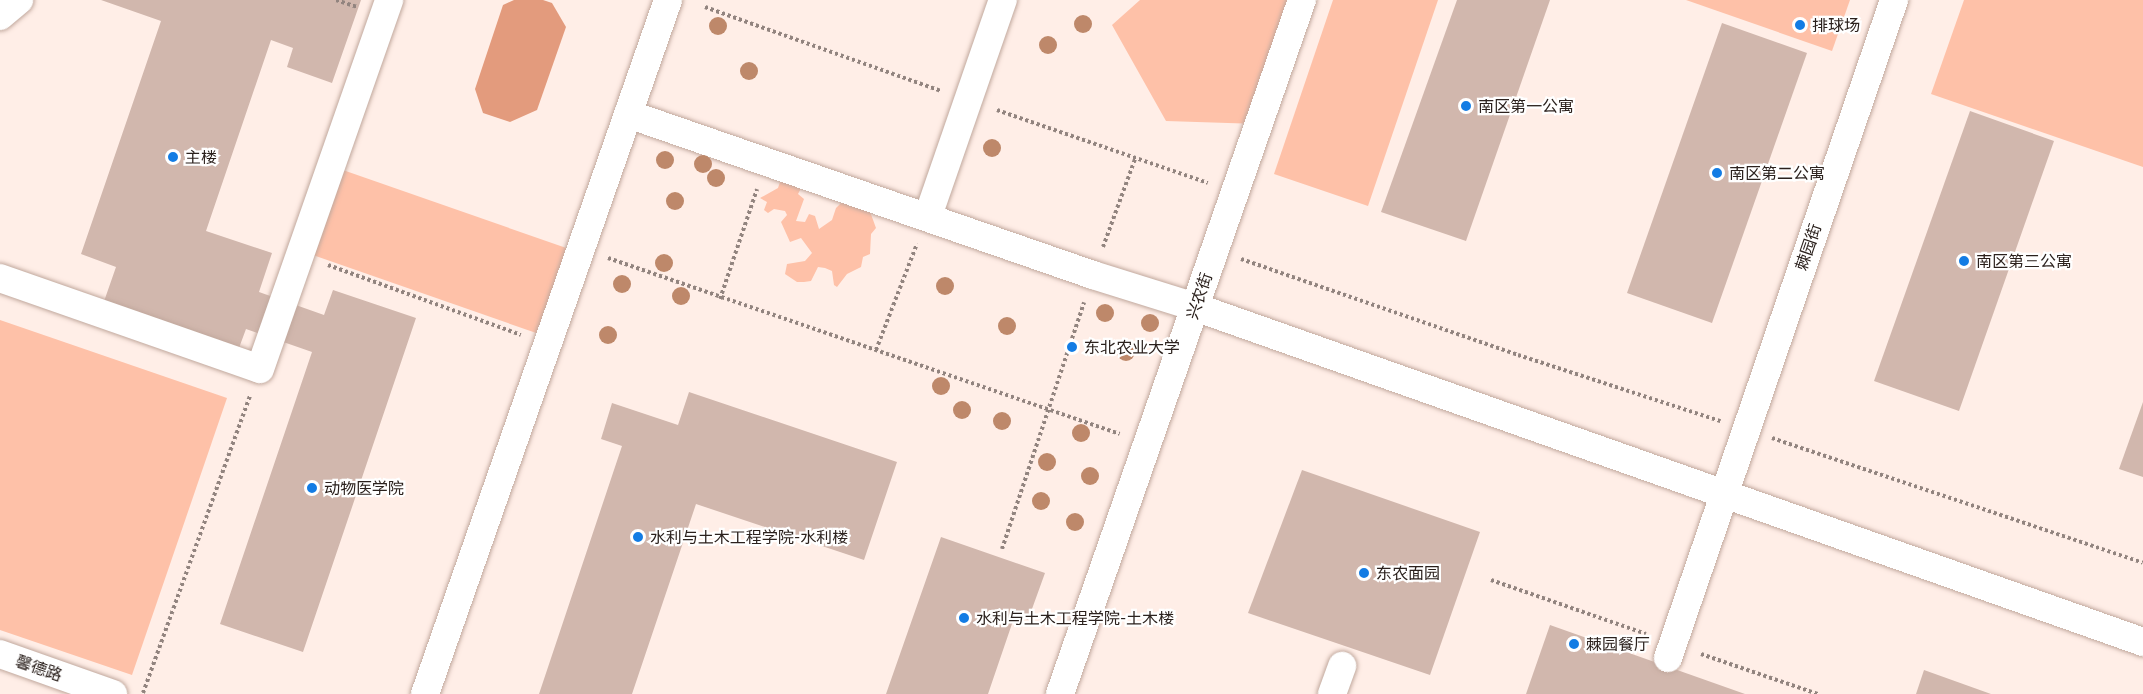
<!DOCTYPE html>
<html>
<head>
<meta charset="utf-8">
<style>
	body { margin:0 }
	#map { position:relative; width:2143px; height:694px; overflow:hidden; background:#ffeee7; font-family:"IBM Plex Serif","Noto Sans SC",serif }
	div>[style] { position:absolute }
	.green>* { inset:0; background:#fec1a8 }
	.water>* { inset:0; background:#e39b7d }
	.building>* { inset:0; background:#d1b7ad }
	.path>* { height:4px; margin-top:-2px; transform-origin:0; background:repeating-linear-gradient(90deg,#92847f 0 3px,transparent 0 6px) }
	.roads { filter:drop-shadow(0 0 2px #c1a89d) drop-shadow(0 0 2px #c1a89d) }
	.minor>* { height:28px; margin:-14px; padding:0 14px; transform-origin:14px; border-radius:14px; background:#fff }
	.trees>* { width:18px; height:18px; margin:-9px; border-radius:50%; background:#be886a }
	.dots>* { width:16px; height:16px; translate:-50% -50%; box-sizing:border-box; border:3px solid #fff; border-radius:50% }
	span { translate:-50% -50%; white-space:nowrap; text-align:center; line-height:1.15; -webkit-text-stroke:4.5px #fff; paint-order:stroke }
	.poi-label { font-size:16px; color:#2b211d }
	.left { translate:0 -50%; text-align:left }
	.street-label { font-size:16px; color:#2b211d }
</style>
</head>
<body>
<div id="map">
	<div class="green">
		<i style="clip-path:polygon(1140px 0,1302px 0,1259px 124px,1166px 121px,1112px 25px)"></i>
		<i style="clip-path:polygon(1333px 0,1438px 0,1368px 206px,1274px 174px)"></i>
		<i style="clip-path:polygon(1686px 0,1850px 0,1832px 51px)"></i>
		<i style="clip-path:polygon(1964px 0,2143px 0,2143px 167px,1931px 94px)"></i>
		<i style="clip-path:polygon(340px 169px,572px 250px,542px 335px,310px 254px)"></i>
		<i style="clip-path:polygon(781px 179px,801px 188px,798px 194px,804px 199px,796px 221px,805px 222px,809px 214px,815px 216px,819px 229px,832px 220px,836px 208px,841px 203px,868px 206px,876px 228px,871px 234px,870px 254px,863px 257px,861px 267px,847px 274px,837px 287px,834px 285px,832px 271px,825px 268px,818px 267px,811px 281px,804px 282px,797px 282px,785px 274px,787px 264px,805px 261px,812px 253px,801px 238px,790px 242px,781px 222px,787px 215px,785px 211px,774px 209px,768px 213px,764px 210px,767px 202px,760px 198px,778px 188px)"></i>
		<i style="clip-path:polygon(0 320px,227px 398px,132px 675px,0 630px)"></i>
	</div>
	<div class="water">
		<i style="clip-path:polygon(514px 0,543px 0,552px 3px,566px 27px,537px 110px,510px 122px,483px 113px,475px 89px,503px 5px)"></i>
	</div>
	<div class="building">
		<i style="clip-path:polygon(101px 0,361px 0,332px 83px,287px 67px,293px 48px,271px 40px,206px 231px,272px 253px,259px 292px,324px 315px,333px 290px,416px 318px,303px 652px,220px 624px,312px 352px,246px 329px,236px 356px,101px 310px,116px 267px,81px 254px,161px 21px)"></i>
		<i style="clip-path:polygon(1457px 0,1550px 0,1466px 241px,1381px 212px)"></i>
		<i style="clip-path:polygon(1722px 23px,1807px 53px,1712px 323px,1627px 293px)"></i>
		<i style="clip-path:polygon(1970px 111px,2054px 141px,1959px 411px,1874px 381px)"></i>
		<i style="clip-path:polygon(689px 392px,897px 462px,864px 560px,696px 504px,632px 694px,539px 694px,622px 446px,601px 439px,612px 403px,678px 425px)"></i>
		<i style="clip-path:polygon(2143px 402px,2143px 477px,2119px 469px)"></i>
		<i style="clip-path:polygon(1302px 470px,1480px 532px,1430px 675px,1248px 613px)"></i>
		<i style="clip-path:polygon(941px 537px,1045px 573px,1028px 620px,1015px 615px,988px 694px,886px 694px)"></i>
		<i style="clip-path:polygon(1550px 625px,1745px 694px,1526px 694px)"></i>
		<i style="clip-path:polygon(1924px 670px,1991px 694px,1916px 694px)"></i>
	</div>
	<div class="path">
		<i style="left:336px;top:0;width:22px;rotate:18deg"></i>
		<i style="left:705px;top:7px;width:251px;rotate:19.6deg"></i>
		<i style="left:997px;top:110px;width:223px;rotate:19.1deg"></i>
		<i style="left:1103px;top:247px;width:94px;rotate:-70deg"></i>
		<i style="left:608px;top:258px;width:541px;rotate:18.97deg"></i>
		<i style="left:1241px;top:259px;width:293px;rotate:19.1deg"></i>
		<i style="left:1518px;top:355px;width:213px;rotate:18.1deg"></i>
		<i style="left:328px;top:265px;width:205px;rotate:19.9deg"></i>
		<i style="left:720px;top:299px;width:116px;rotate:-71.4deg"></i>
		<i style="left:876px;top:350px;width:114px;rotate:-68.9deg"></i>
		<i style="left:1772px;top:438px;width:391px;rotate:18.6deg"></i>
		<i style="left:1002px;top:549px;width:260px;rotate:-71.6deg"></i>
		<i style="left:1491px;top:580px;width:164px;rotate:19.2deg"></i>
		<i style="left:1701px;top:654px;width:124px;rotate:18.9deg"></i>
		<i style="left:143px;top:693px;width:317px;rotate:-70.2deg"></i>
	</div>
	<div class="roads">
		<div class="minor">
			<i style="left:0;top:16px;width:25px;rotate:-40deg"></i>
			<i style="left:628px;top:114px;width:492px;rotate:19.1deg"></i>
			<i style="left:1093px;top:275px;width:107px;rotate:17.4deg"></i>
			<i style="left:1195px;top:307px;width:1005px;rotate:19.46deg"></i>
			<i style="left:928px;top:216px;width:229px;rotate:-70.9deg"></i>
			<i style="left:0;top:278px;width:275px;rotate:19.3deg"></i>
			<i style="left:260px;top:369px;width:391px;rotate:-70.7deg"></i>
			<i style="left:0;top:654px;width:120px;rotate:19.5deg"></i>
			<i style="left:1668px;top:658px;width:696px;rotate:-71.04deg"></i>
			<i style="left:425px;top:694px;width:735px;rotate:-70.7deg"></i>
			<i style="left:1060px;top:694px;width:735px;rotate:-70.78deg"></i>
			<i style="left:1332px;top:694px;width:30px;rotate:-70deg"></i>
		</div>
	</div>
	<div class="trees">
		<i style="left:1083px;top:24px"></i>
		<i style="left:718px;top:26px"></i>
		<i style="left:1048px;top:45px"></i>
		<i style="left:749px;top:71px"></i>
		<i style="left:992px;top:148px"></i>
		<i style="left:665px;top:160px"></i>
		<i style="left:703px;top:164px"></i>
		<i style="left:716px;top:178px"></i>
		<i style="left:675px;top:201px"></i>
		<i style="left:664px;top:263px"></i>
		<i style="left:622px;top:284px"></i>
		<i style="left:945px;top:286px"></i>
		<i style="left:681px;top:296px"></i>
		<i style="left:1105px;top:313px"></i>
		<i style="left:1150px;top:323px"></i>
		<i style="left:1007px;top:326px"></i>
		<i style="left:608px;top:335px"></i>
		<i style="left:1126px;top:352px"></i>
		<i style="left:941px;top:386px"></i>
		<i style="left:962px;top:410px"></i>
		<i style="left:1002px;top:421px"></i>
		<i style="left:1081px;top:433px"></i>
		<i style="left:1047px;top:462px"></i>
		<i style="left:1090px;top:476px"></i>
		<i style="left:1041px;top:501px"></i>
		<i style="left:1075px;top:522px"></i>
	</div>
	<div class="dots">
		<i style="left:1800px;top:25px;background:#137ce4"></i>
		<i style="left:1466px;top:106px;background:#137ce4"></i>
		<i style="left:173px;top:157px;background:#137ce4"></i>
		<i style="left:1717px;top:173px;background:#137ce4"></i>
		<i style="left:1964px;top:261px;background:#137ce4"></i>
		<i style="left:1072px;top:347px;background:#137ce4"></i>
		<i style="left:312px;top:488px;background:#137ce4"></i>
		<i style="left:638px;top:537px;background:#137ce4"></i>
		<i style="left:1364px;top:573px;background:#137ce4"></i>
		<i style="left:964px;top:618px;background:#137ce4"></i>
		<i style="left:1574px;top:644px;background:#137ce4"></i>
	</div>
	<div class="poi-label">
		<span class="left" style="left:1812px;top:25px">排球场</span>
		<span class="left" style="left:1478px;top:106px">南区第一公寓</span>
		<span class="left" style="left:185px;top:157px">主楼</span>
		<span class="left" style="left:1729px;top:173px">南区第二公寓</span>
		<span class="left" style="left:1976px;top:261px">南区第三公寓</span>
		<span class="left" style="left:1084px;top:347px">东北农业大学</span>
		<span class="left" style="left:324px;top:488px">动物医学院</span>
		<span class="left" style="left:650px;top:537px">水利与土木工程学院-水利楼</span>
		<span class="left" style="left:1376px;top:573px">东农面园</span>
		<span class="left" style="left:976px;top:618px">水利与土木工程学院-土木楼</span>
		<span class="left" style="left:1586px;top:644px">棘园餐厅</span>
	</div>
	<div class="street-label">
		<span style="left:1808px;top:247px;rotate:-71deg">棘园街</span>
		<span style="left:1199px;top:296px;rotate:-71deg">兴农街</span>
		<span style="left:39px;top:668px;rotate:19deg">馨德路</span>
	</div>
</div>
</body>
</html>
